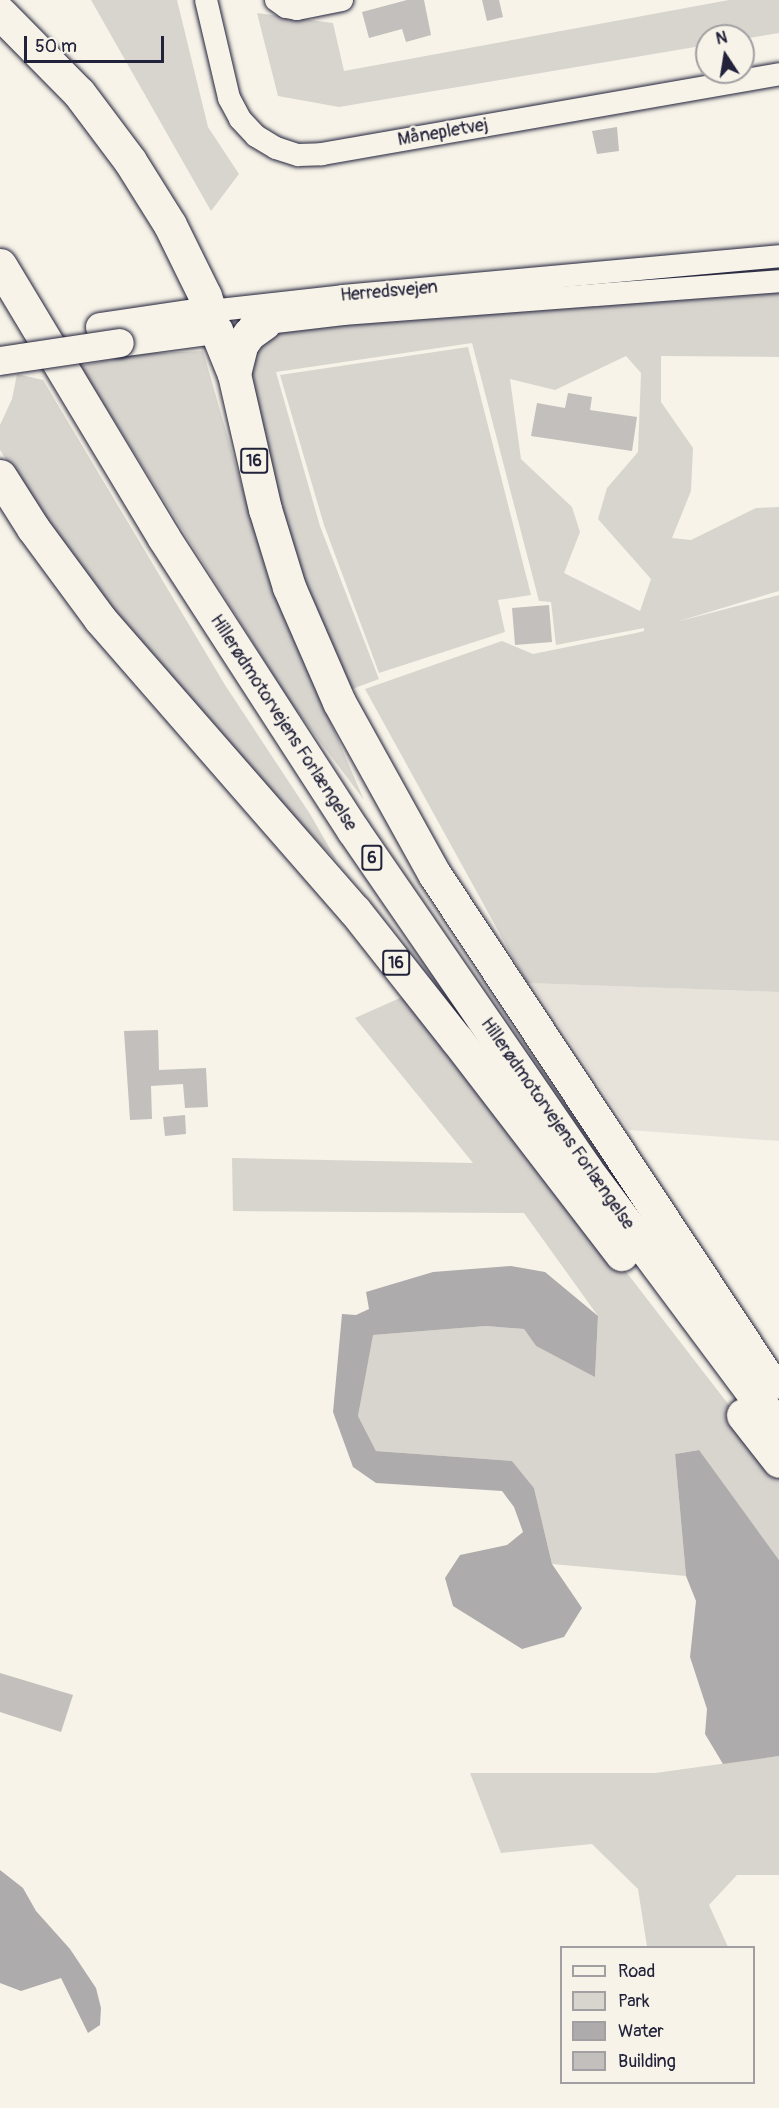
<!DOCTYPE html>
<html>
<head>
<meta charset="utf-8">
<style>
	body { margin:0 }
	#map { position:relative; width:779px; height:2108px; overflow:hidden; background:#f7f3e8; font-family:Pangolin,sans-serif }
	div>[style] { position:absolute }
	.built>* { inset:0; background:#e7e3db }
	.green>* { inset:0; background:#d8d5cf }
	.water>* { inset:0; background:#aeabad }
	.building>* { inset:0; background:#c2bfbd }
	.roads { filter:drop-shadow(0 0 2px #22223b) drop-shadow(0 0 2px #22223b) }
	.minor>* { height:22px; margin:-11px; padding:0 11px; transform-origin:11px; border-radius:11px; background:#f7f3e8 }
	.major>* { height:28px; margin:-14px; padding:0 14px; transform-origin:14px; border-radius:14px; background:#f7f3e8 }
	.highway>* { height:33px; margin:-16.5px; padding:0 16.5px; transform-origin:16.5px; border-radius:16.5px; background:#f7f3e8 }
	.bridges { filter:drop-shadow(0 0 2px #22223b) drop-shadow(0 0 2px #22223b) }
	.major-bridge>* { height:28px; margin:-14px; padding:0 14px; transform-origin:14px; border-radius:14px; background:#f7f3e8 }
	span { translate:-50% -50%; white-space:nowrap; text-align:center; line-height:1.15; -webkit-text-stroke:4.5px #f7f3e8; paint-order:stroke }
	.shield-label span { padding:2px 4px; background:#f7f3e8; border:2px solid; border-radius:4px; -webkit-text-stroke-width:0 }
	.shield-label { font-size:16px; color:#22223b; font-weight:700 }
	.street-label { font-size:18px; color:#22223b }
	.legend { position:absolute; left:560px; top:1946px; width:195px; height:138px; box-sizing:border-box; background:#f7f3e8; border:2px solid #a29fa3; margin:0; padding:8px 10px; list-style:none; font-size:18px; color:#22223b }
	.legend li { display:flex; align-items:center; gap:12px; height:30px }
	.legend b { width:30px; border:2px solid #a29fa3 }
	.north { position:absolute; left:695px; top:24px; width:60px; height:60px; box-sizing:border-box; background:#f7f3e8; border:2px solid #a29fa3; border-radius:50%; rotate:348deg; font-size:16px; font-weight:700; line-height:24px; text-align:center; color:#22223b }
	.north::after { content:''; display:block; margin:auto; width:21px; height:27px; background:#22223b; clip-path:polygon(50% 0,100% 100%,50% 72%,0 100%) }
	.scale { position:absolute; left:24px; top:36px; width:140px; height:27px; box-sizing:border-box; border:3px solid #22223b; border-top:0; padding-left:8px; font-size:18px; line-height:21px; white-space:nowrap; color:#22223b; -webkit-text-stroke:4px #f7f3e8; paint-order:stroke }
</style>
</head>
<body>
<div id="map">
	<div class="built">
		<i style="clip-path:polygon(531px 983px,779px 992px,779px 1141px,629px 1130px)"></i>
	</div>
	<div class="green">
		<i style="clip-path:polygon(91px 0,177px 0,208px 127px,239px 174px,211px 211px)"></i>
		<i style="clip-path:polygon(729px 0,779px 0,779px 33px,743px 39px,743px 36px,707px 36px,707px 45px,339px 107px,278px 96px,257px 13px,333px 23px,344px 71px)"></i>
		<i style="clip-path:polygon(evenodd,779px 292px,779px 357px,661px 356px,661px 402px,693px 448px,691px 491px,672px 538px,691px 540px,756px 508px,779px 507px,779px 591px,676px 622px,779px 595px,779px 992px,527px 983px,365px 689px,502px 641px,533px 654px,636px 633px,644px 631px,644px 628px,556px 645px,551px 602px,539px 601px,472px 343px,276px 372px,320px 526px,379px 679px,344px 692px,292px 560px,249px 375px,251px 354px,267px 334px,313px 323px,779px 292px,626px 356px,641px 373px,638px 452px,607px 488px,598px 519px,651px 579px,640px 611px,564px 573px,580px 532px,572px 507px,521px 459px,510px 379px,555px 390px,626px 356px)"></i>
		<i style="clip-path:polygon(468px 347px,531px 595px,498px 600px,505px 632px,379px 673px,324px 525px,280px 375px)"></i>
		<i style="clip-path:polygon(203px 351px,268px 577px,364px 800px,291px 703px,80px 366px,136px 354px)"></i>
		<i style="clip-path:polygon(17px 374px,43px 380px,225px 685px,310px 814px,337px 861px,248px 769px,164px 672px,62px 547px,0 450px,0 425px,12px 399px)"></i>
		<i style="clip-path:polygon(411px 993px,779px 1470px,779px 1560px,698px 1450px,675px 1454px,686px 1576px,552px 1564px,534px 1488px,512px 1461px,376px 1451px,358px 1416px,372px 1335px,486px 1326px,524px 1329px,536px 1346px,595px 1376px,598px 1316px,524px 1213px,233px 1211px,232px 1158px,473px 1163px,355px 1018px)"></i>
		<i style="clip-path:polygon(779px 1756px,779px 1875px,737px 1875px,709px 1905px,728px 1947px,647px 1947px,638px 1889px,592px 1844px,501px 1853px,470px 1773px,655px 1773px)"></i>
	</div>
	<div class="water">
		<i style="clip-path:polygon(511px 1266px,545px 1272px,598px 1316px,595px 1377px,536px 1346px,524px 1329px,486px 1326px,373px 1335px,358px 1416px,376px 1451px,512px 1461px,534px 1488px,552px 1564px,582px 1608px,564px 1637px,522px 1649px,453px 1606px,445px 1578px,460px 1555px,507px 1545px,523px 1532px,514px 1507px,502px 1491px,376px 1483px,353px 1467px,333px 1412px,342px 1314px,356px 1315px,369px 1309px,366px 1292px,433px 1272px)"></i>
		<i style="clip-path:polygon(699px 1450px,779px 1560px,779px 1756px,723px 1764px,705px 1734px,707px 1709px,690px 1657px,696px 1601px,686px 1576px,675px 1454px)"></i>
		<i style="clip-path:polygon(0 1870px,23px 1888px,36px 1911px,70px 1949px,96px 1988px,101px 2008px,100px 2025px,88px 2033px,61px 1978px,21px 1991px,0 1983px)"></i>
	</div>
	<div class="building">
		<i style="clip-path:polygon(407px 0,424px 0,431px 35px,406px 42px,402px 29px,369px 38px,362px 12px)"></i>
		<i style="clip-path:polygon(482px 0,499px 0,503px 17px,487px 21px)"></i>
		<i style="clip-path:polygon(617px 127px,619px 151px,597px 154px,592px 131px)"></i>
		<i style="clip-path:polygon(568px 393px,592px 397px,590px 410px,637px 417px,632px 451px,531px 436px,537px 403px,565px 408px)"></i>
		<i style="clip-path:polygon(549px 605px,552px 642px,515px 645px,512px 608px)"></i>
		<i style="clip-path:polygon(158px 1030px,159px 1070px,206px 1068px,208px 1107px,185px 1108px,183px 1084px,151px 1086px,152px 1119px,130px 1120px,124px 1031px)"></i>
		<i style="clip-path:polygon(185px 1115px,186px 1134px,165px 1136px,163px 1117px)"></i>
		<i style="clip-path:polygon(0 1673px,73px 1695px,61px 1732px,0 1712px)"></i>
	</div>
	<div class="roads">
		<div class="minor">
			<i style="left:206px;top:0;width:101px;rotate:76.8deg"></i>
			<i style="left:229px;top:98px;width:24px;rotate:62deg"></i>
			<i style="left:240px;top:119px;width:23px;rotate:47deg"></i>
			<i style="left:256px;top:136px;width:23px;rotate:31deg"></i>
			<i style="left:276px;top:148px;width:23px;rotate:18deg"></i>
			<i style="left:298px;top:155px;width:24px;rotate:-2deg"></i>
			<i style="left:322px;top:154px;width:464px;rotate:-9.9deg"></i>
			<i style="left:276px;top:0;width:12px;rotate:35deg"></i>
			<i style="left:286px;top:7px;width:11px;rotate:10deg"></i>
			<i style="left:297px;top:9px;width:46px;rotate:-11.3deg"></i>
			<i style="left:210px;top:311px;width:134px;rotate:-6.4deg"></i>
			<i style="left:343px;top:296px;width:438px;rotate:-5.2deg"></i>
			<i style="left:250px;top:325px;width:94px;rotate:-6.7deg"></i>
			<i style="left:343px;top:314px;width:437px;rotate:-4.3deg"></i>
		</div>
		<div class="major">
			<i style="left:100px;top:327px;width:111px;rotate:-8.3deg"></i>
			<i style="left:210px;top:311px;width:20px;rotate:72deg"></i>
			<i style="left:216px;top:330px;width:97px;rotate:172.3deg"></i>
		</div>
		<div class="highway">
			<i style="left:0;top:13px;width:112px;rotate:45.4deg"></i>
			<i style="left:79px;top:93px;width:85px;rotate:53.1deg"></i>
			<i style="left:130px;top:161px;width:75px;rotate:58deg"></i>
			<i style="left:170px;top:225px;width:79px;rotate:63.8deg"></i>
			<i style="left:205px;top:296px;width:16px;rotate:72deg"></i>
			<i style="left:0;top:265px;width:318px;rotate:59deg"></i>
			<i style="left:164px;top:538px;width:348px;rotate:57.1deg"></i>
			<i style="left:353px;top:830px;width:410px;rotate:55.5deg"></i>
			<i style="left:585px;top:1168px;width:324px;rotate:53.3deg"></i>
			<i style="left:216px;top:330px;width:48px;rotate:67.8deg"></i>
			<i style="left:234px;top:374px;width:139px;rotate:77.1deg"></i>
			<i style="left:265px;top:509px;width:82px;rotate:72.9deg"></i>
			<i style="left:289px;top:587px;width:125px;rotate:66.5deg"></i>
			<i style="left:339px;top:702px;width:198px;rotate:61deg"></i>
			<i style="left:435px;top:875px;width:609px;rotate:56.52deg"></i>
			<i style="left:234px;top:374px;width:30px;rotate:-76deg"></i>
			<i style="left:241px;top:345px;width:14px;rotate:-54deg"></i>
			<i style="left:249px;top:334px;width:19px;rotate:-36deg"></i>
			<i style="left:0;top:476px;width:62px;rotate:57.6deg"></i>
			<i style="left:33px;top:528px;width:113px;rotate:53.6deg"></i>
			<i style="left:100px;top:619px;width:388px;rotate:48.9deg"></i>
			<i style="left:355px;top:911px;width:164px;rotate:51.7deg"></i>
			<i style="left:457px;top:1040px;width:270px;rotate:52.5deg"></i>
			<i style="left:743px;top:1415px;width:58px;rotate:52deg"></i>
		</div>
	</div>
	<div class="bridges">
		<div class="major-bridge">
			<i style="left:0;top:361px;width:121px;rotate:-8.5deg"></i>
		</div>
	</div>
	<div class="shield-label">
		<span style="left:254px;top:461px">16</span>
		<span style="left:372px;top:858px">6</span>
		<span style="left:396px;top:963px">16</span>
	</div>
	<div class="street-label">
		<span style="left:443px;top:133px;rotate:-10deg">Månepletvej</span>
		<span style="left:389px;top:292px;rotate:-5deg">Herredsvejen</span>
		<span style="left:283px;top:723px;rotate:57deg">Hillerødmotorvejens Forlængelse</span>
		<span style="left:557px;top:1124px;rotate:55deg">Hillerødmotorvejens Forlængelse</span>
	</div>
	<ul class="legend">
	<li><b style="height:8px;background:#f7f3e8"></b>Road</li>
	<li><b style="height:16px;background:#d8d5cf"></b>Park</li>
	<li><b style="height:16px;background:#aeabad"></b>Water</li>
	<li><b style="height:16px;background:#c2bfbd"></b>Building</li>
	</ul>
	<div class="north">N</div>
	<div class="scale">50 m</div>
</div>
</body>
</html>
